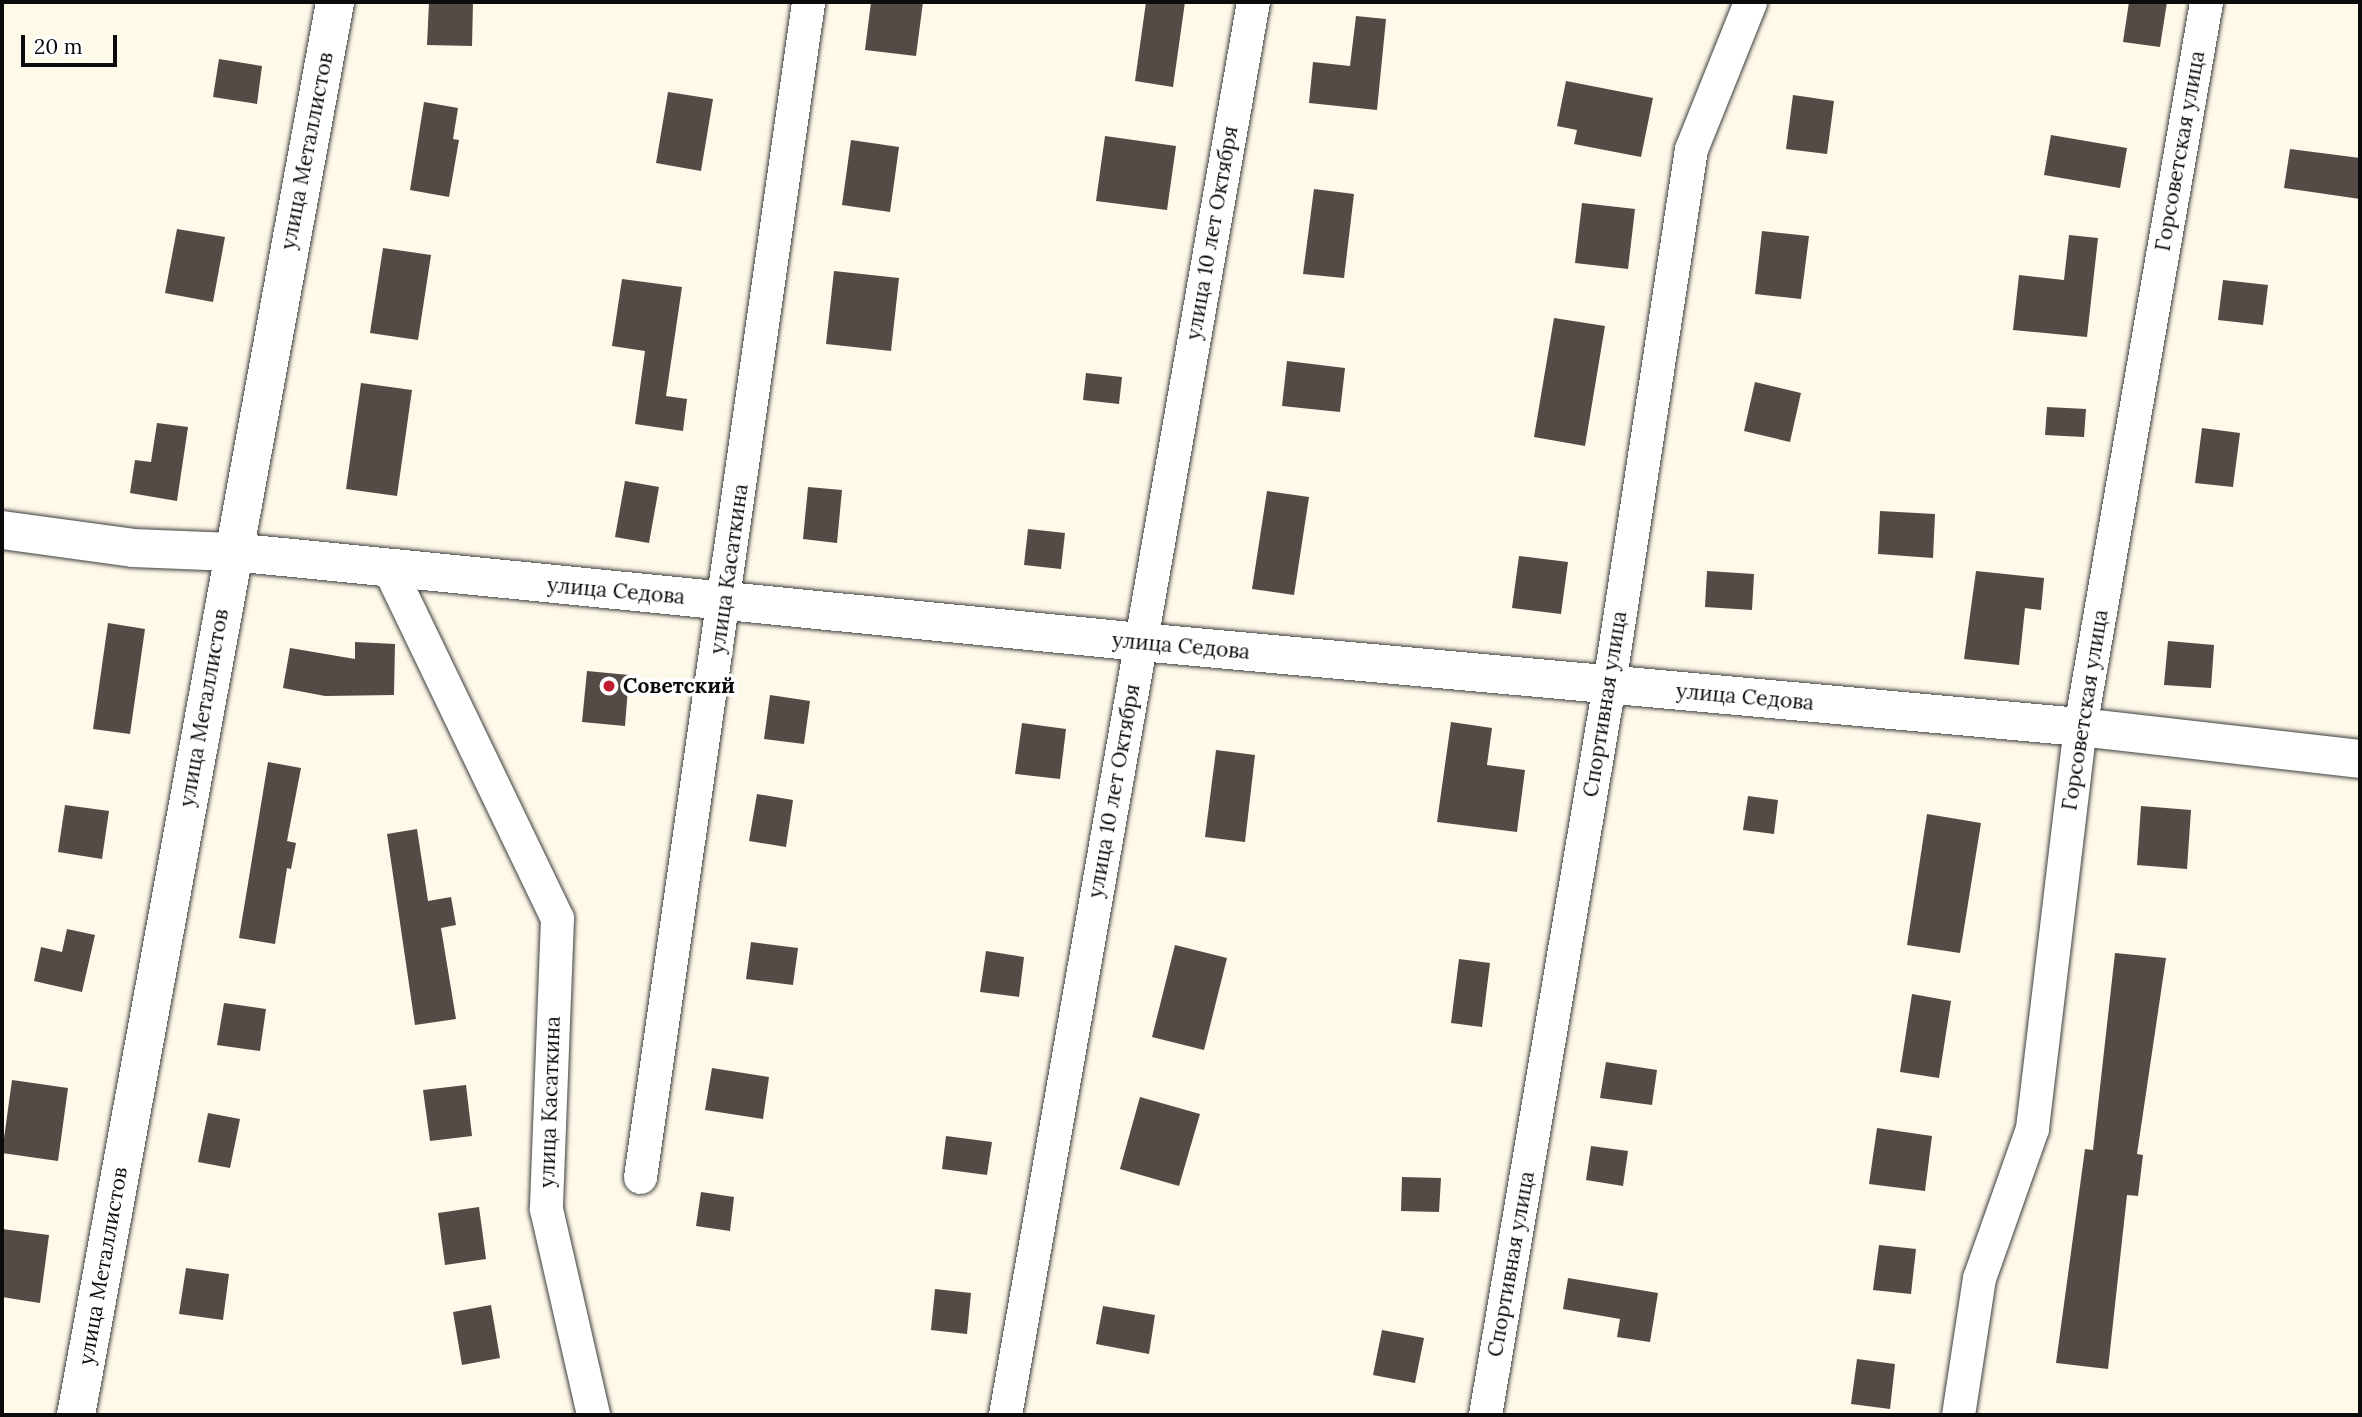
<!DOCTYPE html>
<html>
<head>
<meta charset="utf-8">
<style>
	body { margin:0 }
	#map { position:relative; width:2362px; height:1417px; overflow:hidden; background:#fff9e9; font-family:Lora,serif }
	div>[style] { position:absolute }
	.building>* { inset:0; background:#544b47 }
	.roads { filter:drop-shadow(0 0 2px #3e3e3e) drop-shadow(0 0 2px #3e3e3e) }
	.minor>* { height:33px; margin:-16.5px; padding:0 16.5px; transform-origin:16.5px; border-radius:16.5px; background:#fff }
	.tertiary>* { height:38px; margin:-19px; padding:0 19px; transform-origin:19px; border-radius:19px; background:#fff }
	.dots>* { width:19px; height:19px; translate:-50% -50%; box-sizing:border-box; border:4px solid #fff; border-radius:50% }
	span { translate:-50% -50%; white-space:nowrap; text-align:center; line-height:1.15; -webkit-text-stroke:7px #fff; paint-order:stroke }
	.street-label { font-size:21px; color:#0b0b0b }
	.poi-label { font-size:21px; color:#0b0b0b; font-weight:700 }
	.left { translate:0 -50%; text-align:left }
	.frame { position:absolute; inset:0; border:4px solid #0b0b0b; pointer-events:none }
	.scale { position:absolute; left:21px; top:35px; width:96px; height:32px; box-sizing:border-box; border:4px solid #0b0b0b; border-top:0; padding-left:9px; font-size:21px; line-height:24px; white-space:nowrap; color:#0b0b0b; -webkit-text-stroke:5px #fff; paint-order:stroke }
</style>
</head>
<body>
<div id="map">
	<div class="building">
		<i style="clip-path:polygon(429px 2px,473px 2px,472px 46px,427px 45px)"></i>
		<i style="clip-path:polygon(871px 2px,923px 2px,916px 56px,865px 50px)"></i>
		<i style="clip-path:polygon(1146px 2px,1185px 2px,1173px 87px,1135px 81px)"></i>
		<i style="clip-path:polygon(2129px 2px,2167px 2px,2160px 47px,2123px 42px)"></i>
		<i style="clip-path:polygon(1356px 16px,1386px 19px,1377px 110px,1309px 103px,1313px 62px,1350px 66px)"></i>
		<i style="clip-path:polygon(219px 59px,262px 66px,257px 104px,213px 97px)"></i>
		<i style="clip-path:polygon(1566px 81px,1653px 98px,1641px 157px,1574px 144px,1577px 130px,1557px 126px)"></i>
		<i style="clip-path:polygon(668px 92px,713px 99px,701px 171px,656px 163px)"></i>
		<i style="clip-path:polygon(1793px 95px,1834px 101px,1827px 154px,1786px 149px)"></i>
		<i style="clip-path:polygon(424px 102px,458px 108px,453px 139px,459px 140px,449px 197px,410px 190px)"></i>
		<i style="clip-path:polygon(2051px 135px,2127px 148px,2120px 188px,2044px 175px)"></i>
		<i style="clip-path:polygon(1105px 136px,1176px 146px,1167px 210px,1096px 201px)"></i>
		<i style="clip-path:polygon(851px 140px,899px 147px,890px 212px,842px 205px)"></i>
		<i style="clip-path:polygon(2290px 149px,2360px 158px,2360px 199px,2284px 188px)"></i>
		<i style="clip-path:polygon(1314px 189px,1354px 194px,1344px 278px,1303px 274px)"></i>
		<i style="clip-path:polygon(1582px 203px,1635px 209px,1628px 269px,1575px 263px)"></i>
		<i style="clip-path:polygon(177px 229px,225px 237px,213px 302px,165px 293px)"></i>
		<i style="clip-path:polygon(1762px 231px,1809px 236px,1801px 299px,1755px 294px)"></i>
		<i style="clip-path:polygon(2069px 235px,2098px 238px,2087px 337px,2013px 330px,2019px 275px,2064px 280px)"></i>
		<i style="clip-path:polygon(383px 248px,431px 255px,418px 340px,370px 333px)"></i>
		<i style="clip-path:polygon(834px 271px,899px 278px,891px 351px,826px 344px)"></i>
		<i style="clip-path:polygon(622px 279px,682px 287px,666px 396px,687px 399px,683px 431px,635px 424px,645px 351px,612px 346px)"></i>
		<i style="clip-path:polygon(2223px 280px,2268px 285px,2263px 325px,2218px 320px)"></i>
		<i style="clip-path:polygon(1554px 318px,1605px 326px,1585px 446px,1534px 437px)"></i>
		<i style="clip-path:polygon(1287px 361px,1345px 368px,1340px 412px,1282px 406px)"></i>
		<i style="clip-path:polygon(1086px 373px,1122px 377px,1119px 404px,1083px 400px)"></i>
		<i style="clip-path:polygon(1755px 382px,1801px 393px,1790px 442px,1744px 431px)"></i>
		<i style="clip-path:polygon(361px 383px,412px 390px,397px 496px,346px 489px)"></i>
		<i style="clip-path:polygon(2047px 407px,2086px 409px,2084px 437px,2045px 435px)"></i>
		<i style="clip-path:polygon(157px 423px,188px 427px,177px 501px,130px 493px,135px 460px,151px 462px)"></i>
		<i style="clip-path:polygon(2202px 428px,2240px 433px,2233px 487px,2195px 483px)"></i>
		<i style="clip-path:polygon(625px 481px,659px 487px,649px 543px,615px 537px)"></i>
		<i style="clip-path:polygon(808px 487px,842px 490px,837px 543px,803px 539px)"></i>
		<i style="clip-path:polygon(1267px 491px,1309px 497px,1294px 595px,1252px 589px)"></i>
		<i style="clip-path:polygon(1880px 511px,1935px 514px,1933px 558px,1878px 554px)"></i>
		<i style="clip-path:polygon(1028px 529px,1065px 533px,1061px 569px,1024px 565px)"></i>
		<i style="clip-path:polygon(1519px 556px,1568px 562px,1561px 614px,1512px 608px)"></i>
		<i style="clip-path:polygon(1707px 571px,1754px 574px,1752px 610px,1705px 607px)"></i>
		<i style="clip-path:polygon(1976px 571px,2044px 578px,2041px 610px,2025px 608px,2019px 665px,1964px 659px)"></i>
		<i style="clip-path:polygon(108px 623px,145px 629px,130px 734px,93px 729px)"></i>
		<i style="clip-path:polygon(2168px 641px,2214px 645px,2211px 688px,2164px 685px)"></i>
		<i style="clip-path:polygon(355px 642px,395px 644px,394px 695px,325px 696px,283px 688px,290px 648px,355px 659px)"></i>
		<i style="clip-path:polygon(587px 671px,629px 675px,625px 726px,582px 722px)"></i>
		<i style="clip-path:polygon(770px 695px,810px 701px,804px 744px,764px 739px)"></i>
		<i style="clip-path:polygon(1451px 722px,1492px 728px,1487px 765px,1525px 770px,1517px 832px,1437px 822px)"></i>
		<i style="clip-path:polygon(1022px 723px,1066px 729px,1060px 779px,1015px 774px)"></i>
		<i style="clip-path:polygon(1216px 750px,1255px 755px,1245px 842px,1205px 837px)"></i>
		<i style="clip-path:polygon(268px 762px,301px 768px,287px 841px,296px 843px,291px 869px,287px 868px,275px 944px,239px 938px)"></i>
		<i style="clip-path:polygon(757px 794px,793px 800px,786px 847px,749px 841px)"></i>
		<i style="clip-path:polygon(1748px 796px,1778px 800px,1774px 834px,1743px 830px)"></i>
		<i style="clip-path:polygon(65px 805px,109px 811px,102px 859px,58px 852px)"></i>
		<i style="clip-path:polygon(2141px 806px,2191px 810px,2187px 869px,2137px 865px)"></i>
		<i style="clip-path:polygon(1927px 814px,1981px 823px,1960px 953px,1907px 945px)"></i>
		<i style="clip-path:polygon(417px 829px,428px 901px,451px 897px,456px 925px,441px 928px,456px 1019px,415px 1025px,387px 834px)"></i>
		<i style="clip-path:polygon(67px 929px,95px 935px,82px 992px,34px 981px,41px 947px,62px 952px)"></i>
		<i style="clip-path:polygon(751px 942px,798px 948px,793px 985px,746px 979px)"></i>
		<i style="clip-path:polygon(1175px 945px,1227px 958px,1204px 1050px,1152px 1037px)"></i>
		<i style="clip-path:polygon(986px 951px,1024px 957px,1019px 997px,980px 992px)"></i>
		<i style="clip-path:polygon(2115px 953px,2166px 958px,2137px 1154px,2143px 1155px,2138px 1196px,2127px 1195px,2108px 1369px,2056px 1363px,2085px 1149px,2093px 1150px)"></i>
		<i style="clip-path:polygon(1459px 959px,1490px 963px,1482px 1027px,1451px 1023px)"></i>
		<i style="clip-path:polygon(1912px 994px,1951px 1001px,1939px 1078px,1900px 1072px)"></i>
		<i style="clip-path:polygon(224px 1003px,266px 1009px,260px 1051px,217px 1045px)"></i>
		<i style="clip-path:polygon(1606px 1062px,1657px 1070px,1652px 1105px,1600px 1098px)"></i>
		<i style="clip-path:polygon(712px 1068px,769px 1077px,763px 1119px,705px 1110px)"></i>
		<i style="clip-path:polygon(12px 1080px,68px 1088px,58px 1161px,2px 1153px)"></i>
		<i style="clip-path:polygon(466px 1085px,472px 1136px,430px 1141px,423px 1090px)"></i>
		<i style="clip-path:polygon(1140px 1097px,1200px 1114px,1179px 1186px,1120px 1169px)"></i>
		<i style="clip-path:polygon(208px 1113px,240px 1119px,230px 1168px,198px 1162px)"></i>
		<i style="clip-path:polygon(1877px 1128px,1932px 1136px,1925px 1191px,1869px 1184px)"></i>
		<i style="clip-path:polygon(946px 1136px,992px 1142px,987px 1175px,942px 1169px)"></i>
		<i style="clip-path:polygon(1591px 1146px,1628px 1151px,1623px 1186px,1586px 1180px)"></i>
		<i style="clip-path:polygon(1402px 1177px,1441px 1178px,1439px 1212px,1401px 1211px)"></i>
		<i style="clip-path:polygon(701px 1192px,734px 1197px,730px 1231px,696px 1226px)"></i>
		<i style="clip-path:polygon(479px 1207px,486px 1259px,445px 1265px,438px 1213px)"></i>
		<i style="clip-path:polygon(2px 1229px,49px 1235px,40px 1303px,2px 1297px)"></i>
		<i style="clip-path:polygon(1879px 1245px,1916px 1249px,1911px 1294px,1873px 1290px)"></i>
		<i style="clip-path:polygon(186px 1268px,229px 1274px,223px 1320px,179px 1314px)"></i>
		<i style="clip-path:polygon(1568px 1278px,1658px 1293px,1650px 1342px,1617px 1337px,1620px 1319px,1563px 1309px)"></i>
		<i style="clip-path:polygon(935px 1289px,971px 1293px,967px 1334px,931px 1330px)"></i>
		<i style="clip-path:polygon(491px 1305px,500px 1358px,462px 1365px,453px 1312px)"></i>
		<i style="clip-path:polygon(1103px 1306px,1155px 1315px,1149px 1354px,1096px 1344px)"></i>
		<i style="clip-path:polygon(1382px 1330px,1424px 1338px,1415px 1383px,1373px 1375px)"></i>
		<i style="clip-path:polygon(1857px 1359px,1895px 1364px,1890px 1409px,1851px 1404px)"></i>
	</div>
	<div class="roads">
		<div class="minor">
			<i style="left:390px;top:571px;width:385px;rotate:64.3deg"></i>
			<i style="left:557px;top:918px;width:291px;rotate:92.2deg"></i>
			<i style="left:546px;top:1209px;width:211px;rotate:77.1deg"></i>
			<i style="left:640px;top:1177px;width:1187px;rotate:-81.86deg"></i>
			<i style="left:1005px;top:1415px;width:1435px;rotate:-80.05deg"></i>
			<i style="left:1485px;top:1415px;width:741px;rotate:-80.37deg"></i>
			<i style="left:1609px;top:684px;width:541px;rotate:-81.29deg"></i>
			<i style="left:1691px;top:149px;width:158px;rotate:-68.1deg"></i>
			<i style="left:1958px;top:1415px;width:139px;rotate:-81.3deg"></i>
			<i style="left:1979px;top:1278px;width:159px;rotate:-70.5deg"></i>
			<i style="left:2032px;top:1128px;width:404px;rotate:-83.2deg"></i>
			<i style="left:2080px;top:727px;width:736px;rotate:-80.14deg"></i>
		</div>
		<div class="tertiary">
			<i style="left:2px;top:530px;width:132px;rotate:7.8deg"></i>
			<i style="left:133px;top:548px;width:99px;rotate:2.3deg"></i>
			<i style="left:232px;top:552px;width:912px;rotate:5.66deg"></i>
			<i style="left:1140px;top:642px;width:944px;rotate:5.17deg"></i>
			<i style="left:2080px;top:727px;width:282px;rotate:6.5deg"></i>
			<i style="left:76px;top:1415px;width:1437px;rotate:-79.61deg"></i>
		</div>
	</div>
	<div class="dots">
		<i style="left:609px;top:686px;background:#bf1e2f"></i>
	</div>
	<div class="street-label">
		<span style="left:307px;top:151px;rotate:-79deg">улица Металлистов</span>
		<span style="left:2180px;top:151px;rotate:-80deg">Горсоветская улица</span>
		<span style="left:1212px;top:233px;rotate:-80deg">улица 10 лет Октября</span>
		<span style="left:729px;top:569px;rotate:-82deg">улица Касаткина</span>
		<span style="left:616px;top:591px;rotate:5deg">улица Седова</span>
		<span style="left:1181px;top:646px;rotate:5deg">улица Седова</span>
		<span style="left:1745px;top:697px;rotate:5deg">улица Седова</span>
		<span style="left:1605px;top:704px;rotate:-81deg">Спортивная улица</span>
		<span style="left:204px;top:708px;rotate:-80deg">улица Металлистов</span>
		<span style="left:2085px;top:710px;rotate:-81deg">Горсоветская улица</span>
		<span style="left:1114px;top:791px;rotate:-80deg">улица 10 лет Октября</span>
		<span style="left:550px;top:1102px;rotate:-88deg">улица Касаткина</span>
		<span style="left:1511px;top:1264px;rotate:-80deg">Спортивная улица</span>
		<span style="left:103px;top:1266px;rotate:-80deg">улица Металлистов</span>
	</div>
	<div class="poi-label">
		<span class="left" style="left:623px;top:686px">Советский</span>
	</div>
	<div class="frame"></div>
	<div class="scale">20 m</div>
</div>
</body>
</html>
